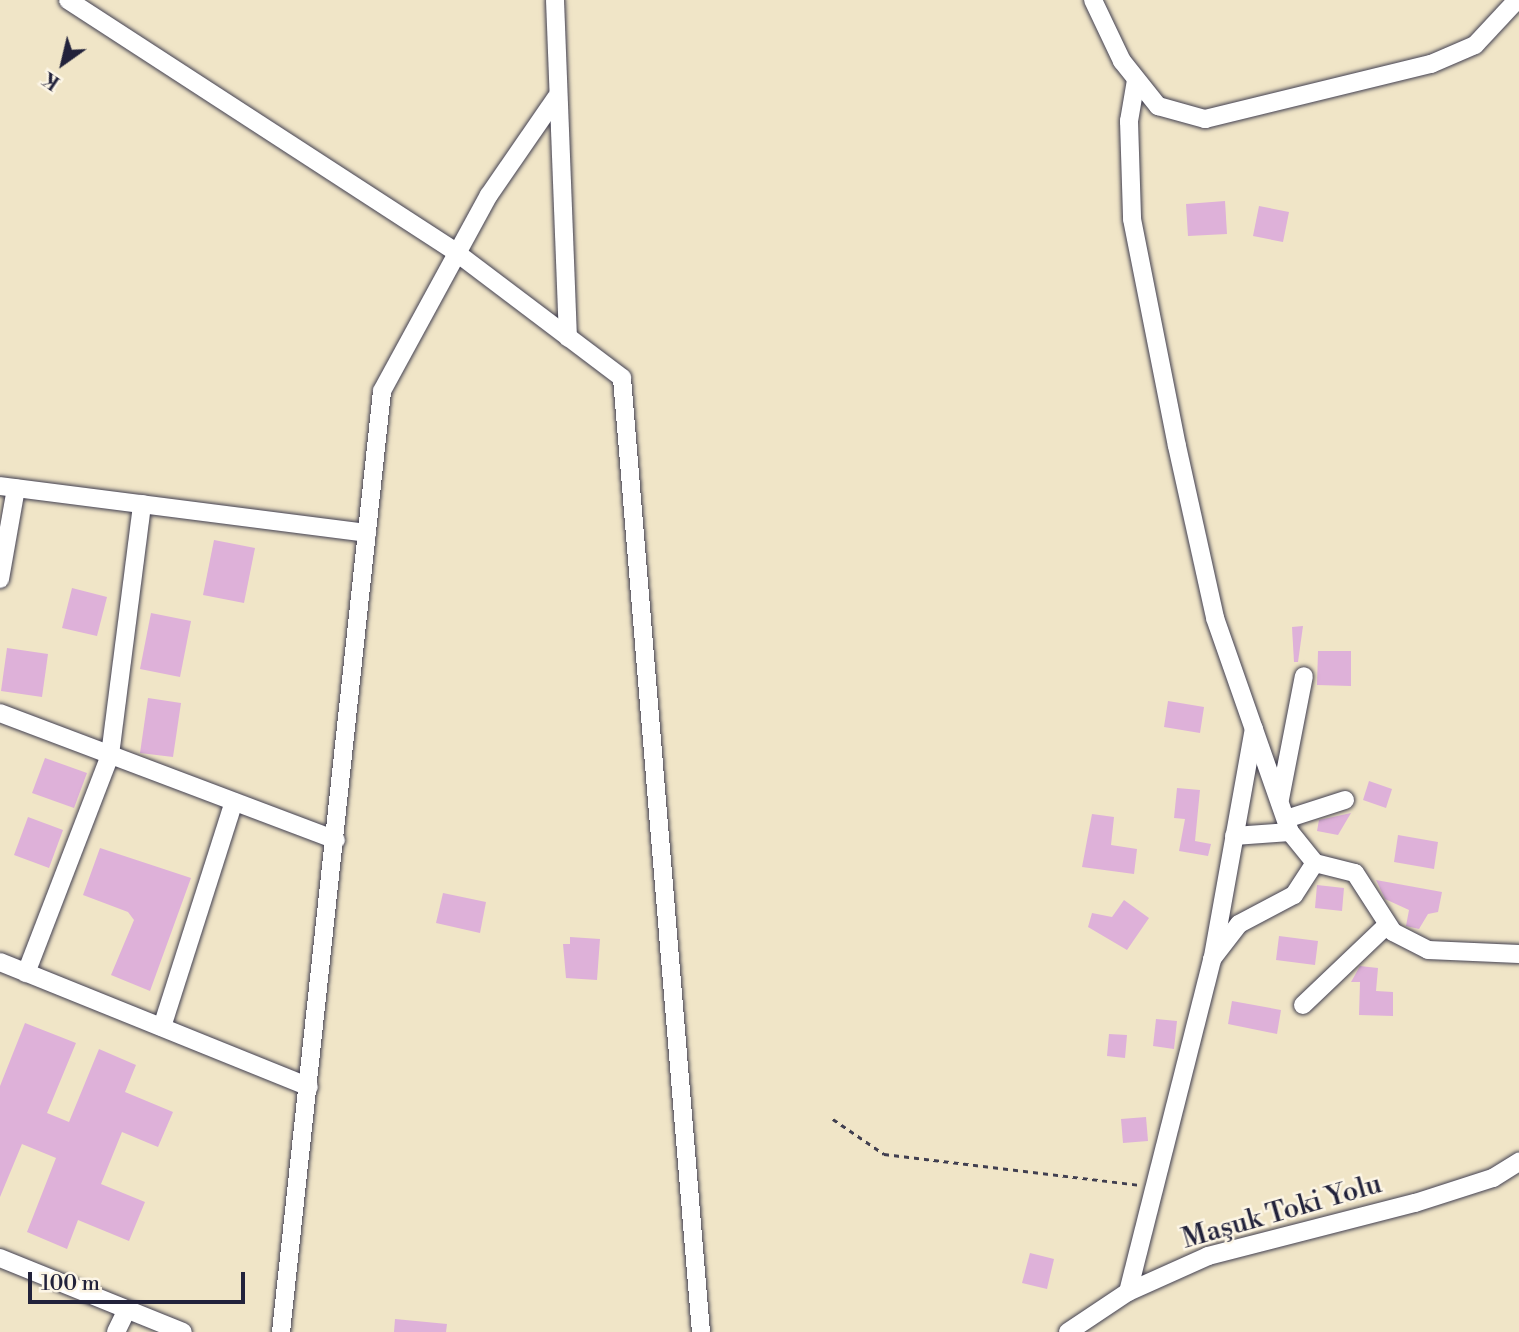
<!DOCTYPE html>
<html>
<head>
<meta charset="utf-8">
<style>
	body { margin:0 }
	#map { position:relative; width:1519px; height:1332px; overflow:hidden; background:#f0e5c7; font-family:"Libre Bodoni",serif }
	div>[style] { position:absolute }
	.building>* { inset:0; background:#deb1d9 }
	.path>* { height:2.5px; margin-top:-1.25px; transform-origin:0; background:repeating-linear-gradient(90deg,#413f50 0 5px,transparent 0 10px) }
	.roads { filter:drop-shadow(0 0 2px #413f50) drop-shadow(0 0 2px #413f50) }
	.street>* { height:18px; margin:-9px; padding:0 9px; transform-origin:9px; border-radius:9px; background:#fff }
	span { translate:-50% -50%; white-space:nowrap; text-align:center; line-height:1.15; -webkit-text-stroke:5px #fcf5e5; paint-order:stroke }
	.street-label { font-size:28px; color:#22223b }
	.north { position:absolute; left:28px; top:28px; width:70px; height:70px; -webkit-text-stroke:5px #fcf5e5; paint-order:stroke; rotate:214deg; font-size:19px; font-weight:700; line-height:28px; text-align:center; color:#22223b }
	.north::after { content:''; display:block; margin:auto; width:24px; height:32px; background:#22223b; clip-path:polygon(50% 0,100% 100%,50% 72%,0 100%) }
	.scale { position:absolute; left:28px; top:1272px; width:217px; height:32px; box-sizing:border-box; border:4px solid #22223b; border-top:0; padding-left:9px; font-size:21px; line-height:24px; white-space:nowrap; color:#22223b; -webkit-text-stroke:5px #fcf5e5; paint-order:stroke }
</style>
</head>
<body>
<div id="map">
	<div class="building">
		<i style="clip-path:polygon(1225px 201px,1227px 234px,1188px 236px,1186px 204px)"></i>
		<i style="clip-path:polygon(1259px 206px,1289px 212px,1283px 242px,1253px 236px)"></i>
		<i style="clip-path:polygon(214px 540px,255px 548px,244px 603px,203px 595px)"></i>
		<i style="clip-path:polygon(72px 588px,107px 597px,97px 636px,62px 628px)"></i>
		<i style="clip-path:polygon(151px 613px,191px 621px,180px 677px,140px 669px)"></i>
		<i style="clip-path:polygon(1303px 626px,1298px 662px,1294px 662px,1292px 627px)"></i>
		<i style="clip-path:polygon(7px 648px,48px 654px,42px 697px,1px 691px)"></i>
		<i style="clip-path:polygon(1318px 651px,1351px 651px,1351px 686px,1317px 685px)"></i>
		<i style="clip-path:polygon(148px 698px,181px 703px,173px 757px,140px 753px)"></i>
		<i style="clip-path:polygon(1168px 701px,1204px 707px,1200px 733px,1164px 727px)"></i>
		<i style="clip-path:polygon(45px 758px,87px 773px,74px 808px,32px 793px)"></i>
		<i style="clip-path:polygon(1369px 781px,1392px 789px,1386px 808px,1363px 800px)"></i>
		<i style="clip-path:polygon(1177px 788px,1200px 790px,1195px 841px,1211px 844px,1208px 856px,1179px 851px,1185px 819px,1174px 818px)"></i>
		<i style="clip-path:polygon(1351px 813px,1338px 835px,1317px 831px,1319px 820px)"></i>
		<i style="clip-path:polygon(1092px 814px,1114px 817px,1111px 845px,1137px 849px,1134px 874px,1082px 867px)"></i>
		<i style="clip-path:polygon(28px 817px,63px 830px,49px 868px,14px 855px)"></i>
		<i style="clip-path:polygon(1398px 835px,1438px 842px,1434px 869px,1394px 862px)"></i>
		<i style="clip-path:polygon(100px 848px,191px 878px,150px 991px,111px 975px,134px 920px,128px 912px,83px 895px)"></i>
		<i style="clip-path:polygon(1376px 880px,1442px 892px,1438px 912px,1428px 914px,1419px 929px,1406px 926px,1409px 910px,1385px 899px)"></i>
		<i style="clip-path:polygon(1317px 885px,1344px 888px,1342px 911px,1315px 908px)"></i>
		<i style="clip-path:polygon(443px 893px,486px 902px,480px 933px,436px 923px)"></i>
		<i style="clip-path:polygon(1124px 900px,1149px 918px,1127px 950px,1088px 927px,1092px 913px,1112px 917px)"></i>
		<i style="clip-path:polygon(1279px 936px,1318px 941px,1315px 965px,1276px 960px)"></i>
		<i style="clip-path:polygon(570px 937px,600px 939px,597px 980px,566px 978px,563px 944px,570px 944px)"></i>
		<i style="clip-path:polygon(1360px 966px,1378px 968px,1376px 991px,1393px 992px,1393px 1016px,1359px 1015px,1360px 982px,1351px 982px)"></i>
		<i style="clip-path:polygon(1232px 1001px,1281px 1010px,1277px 1034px,1228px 1024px)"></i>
		<i style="clip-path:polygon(1156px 1019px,1177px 1021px,1174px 1049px,1153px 1046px)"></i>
		<i style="clip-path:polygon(25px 1023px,76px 1043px,47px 1113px,69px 1122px,99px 1049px,136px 1065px,125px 1092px,173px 1112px,158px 1147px,122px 1132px,101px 1184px,145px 1202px,129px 1241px,78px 1220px,67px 1249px,27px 1232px,56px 1158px,22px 1144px,0 1197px,0 1086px)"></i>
		<i style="clip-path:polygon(1109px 1034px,1127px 1035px,1125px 1058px,1107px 1056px)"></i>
		<i style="clip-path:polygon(1146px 1117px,1148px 1141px,1123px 1143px,1121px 1119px)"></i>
		<i style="clip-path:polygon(1030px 1253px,1054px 1259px,1047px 1289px,1022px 1283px)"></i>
		<i style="clip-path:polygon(395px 1319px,447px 1324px,446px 1332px,394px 1332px)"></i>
	</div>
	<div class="path">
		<i style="left:833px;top:1119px;width:62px;rotate:34.5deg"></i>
		<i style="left:884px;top:1154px;width:257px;rotate:6.9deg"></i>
	</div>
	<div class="roads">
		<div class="street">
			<i style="left:68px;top:0;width:464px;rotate:33deg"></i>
			<i style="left:457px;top:253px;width:207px;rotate:37.1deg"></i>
			<i style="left:622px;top:378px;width:957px;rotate:85.27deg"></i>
			<i style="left:555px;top:0;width:338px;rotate:87.8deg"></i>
			<i style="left:1093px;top:0;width:68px;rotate:64.6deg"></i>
			<i style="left:1122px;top:61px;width:58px;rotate:51.3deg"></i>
			<i style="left:1158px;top:106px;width:49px;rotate:15.5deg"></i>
			<i style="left:1205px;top:119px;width:233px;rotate:-13.7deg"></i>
			<i style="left:1431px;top:64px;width:48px;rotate:-23.4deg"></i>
			<i style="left:1475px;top:45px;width:62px;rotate:-47deg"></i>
			<i style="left:1136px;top:80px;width:42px;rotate:99.7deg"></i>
			<i style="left:1129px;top:121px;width:98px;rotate:88.2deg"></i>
			<i style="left:1132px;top:219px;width:231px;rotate:78.8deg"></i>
			<i style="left:1177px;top:446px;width:176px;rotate:77.5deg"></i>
			<i style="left:1215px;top:618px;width:227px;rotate:70.7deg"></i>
			<i style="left:1290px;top:832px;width:40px;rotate:51deg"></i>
			<i style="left:1315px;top:863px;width:41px;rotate:14deg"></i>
			<i style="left:1355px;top:873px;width:70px;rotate:57.2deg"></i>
			<i style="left:1393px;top:932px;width:39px;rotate:27deg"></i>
			<i style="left:1428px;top:950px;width:91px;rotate:2.5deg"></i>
			<i style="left:0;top:486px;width:370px;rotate:7.3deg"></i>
			<i style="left:0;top:579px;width:92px;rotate:-80deg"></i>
			<i style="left:0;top:713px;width:359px;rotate:20.7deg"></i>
			<i style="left:1280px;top:799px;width:125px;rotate:-79deg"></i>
			<i style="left:1286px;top:819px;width:62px;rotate:-17.9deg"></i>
			<i style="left:1234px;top:836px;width:56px;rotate:-4.1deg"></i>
			<i style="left:1213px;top:956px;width:231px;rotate:-79.8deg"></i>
			<i style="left:0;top:962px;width:333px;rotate:22deg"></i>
			<i style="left:26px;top:973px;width:234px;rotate:-68.9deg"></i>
			<i style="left:110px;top:755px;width:253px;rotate:-82.7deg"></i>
			<i style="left:1303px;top:1005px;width:116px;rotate:-43.6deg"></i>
			<i style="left:162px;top:1027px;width:236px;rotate:-72.3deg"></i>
			<i style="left:0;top:1258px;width:197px;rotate:22deg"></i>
			<i style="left:1128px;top:1292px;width:343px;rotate:-75.8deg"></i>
			<i style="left:1212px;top:959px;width:44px;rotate:-52.4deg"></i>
			<i style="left:1239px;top:924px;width:62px;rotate:-27.8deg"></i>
			<i style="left:1294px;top:895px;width:38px;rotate:-57deg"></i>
			<i style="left:116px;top:1332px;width:25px;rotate:-64deg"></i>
			<i style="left:281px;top:1332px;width:946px;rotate:-83.87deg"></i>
			<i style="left:382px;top:391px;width:223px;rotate:-61.4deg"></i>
			<i style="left:489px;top:195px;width:118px;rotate:-55.4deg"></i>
			<i style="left:1068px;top:1332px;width:72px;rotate:-33.7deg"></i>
			<i style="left:1128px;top:1292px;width:88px;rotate:-24.2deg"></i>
			<i style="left:1208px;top:1256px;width:214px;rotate:-14.4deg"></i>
			<i style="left:1415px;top:1203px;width:82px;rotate:-17.8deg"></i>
			<i style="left:1493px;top:1178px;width:31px;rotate:-32deg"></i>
		</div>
	</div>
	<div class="street-label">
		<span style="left:1282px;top:1212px;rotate:-16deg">Maşuk Toki Yolu</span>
	</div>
	<div class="north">K</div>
	<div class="scale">100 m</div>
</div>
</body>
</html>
